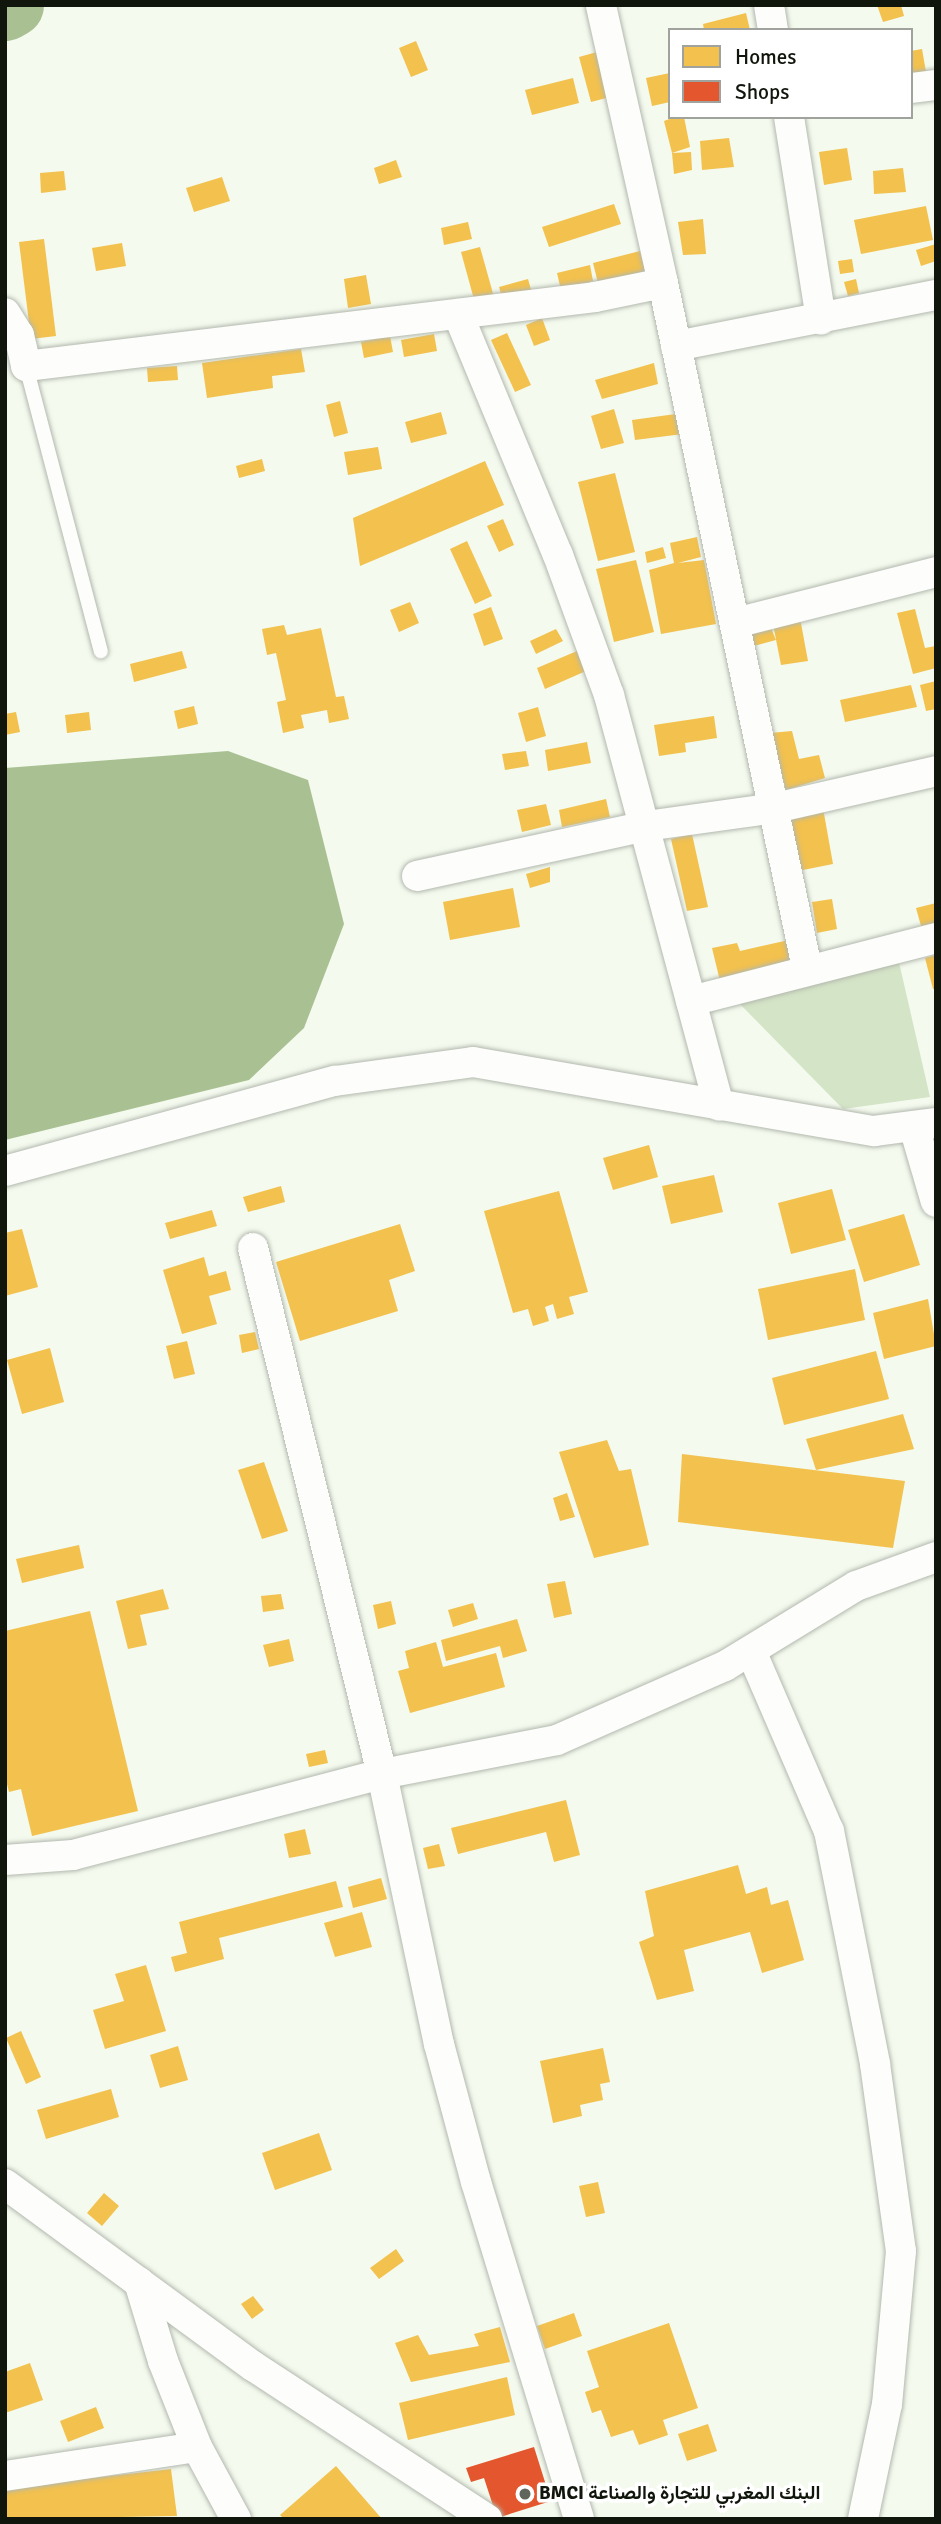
<!DOCTYPE html>
<html>
<head>
<meta charset="utf-8">
<style>
	body { margin:0 }
	#map { position:relative; width:941px; height:2524px; overflow:hidden; background:#f4faee; font-family:Signika,Vazirmatn,sans-serif }
	div>[style] { position:absolute }
	.green>* { inset:0; background:#d4e4c6 }
	.water>* { inset:0; background:#a9c192 }
	.homes>* { inset:0; background:#f2c14e }
	.shops>* { inset:0; background:#e4572e }
	.river>* { height:63px; margin:-31.5px; padding:0 31.5px; transform-origin:31.5px; border-radius:31.5px; background:#a9c192 }
	.roads { filter:drop-shadow(0 0 2px #b3b8ae) drop-shadow(0 0 2px #b3b8ae) }
	.service>* { height:14px; margin:-7px; padding:0 7px; transform-origin:7px; border-radius:7px; background:#fdfefc }
	.minor>* { height:30px; margin:-15px; padding:0 15px; transform-origin:15px; border-radius:15px; background:#fdfefc }
	.dots>* { width:19px; height:19px; translate:-50% -50%; box-sizing:border-box; border:4px solid #fff; border-radius:50% }
	span { translate:-50% -50%; white-space:nowrap; text-align:center; line-height:1.15; -webkit-text-stroke:7px #fff; paint-order:stroke }
	.poi-label { font-size:19px; color:#11160d; font-weight:700 }
	.left { translate:0 -50%; text-align:left }
	.frame { position:absolute; inset:0; border:7px solid #11160d; pointer-events:none }
	.legend { position:absolute; left:668px; top:28px; width:245px; height:91px; box-sizing:border-box; background:#fff; border:2px solid #a0a29e; margin:0; padding:9px 12px; list-style:none; font-size:21px; color:#11160d }
	.legend li { display:flex; align-items:center; gap:14px; height:35px }
	.legend b { width:35px; border:2px solid #a0a29e }
</style>
</head>
<body>
<div id="map">
	<div class="green">
		<i style="clip-path:polygon(898px 958px,930px 1097px,843px 1109px,735px 999px)"></i>
	</div>
	<div class="water">
		<i style="clip-path:polygon(228px 751px,308px 780px,344px 924px,304px 1028px,249px 1080px,5px 1140px,5px 768px)"></i>
	</div>
	<div class="homes">
		<i style="clip-path:polygon(877px 5px,901px 5px,904px 16px,883px 22px)"></i>
		<i style="clip-path:polygon(746px 13px,750px 30px,704px 30px,703px 24px)"></i>
		<i style="clip-path:polygon(416px 41px,428px 70px,411px 77px,399px 48px)"></i>
		<i style="clip-path:polygon(922px 49px,926px 72px,911px 74px,911px 51px)"></i>
		<i style="clip-path:polygon(597px 52px,610px 97px,591px 102px,579px 57px)"></i>
		<i style="clip-path:polygon(670px 73px,670px 102px,652px 106px,646px 78px)"></i>
		<i style="clip-path:polygon(573px 78px,579px 103px,532px 115px,525px 90px)"></i>
		<i style="clip-path:polygon(675px 117px,684px 117px,690px 147px,672px 153px,664px 121px)"></i>
		<i style="clip-path:polygon(729px 138px,734px 167px,702px 170px,700px 141px)"></i>
		<i style="clip-path:polygon(847px 148px,852px 180px,824px 185px,819px 152px)"></i>
		<i style="clip-path:polygon(691px 152px,692px 170px,674px 174px,672px 153px)"></i>
		<i style="clip-path:polygon(396px 160px,402px 177px,379px 184px,374px 168px)"></i>
		<i style="clip-path:polygon(903px 168px,906px 192px,874px 194px,873px 171px)"></i>
		<i style="clip-path:polygon(64px 171px,66px 190px,41px 193px,40px 173px)"></i>
		<i style="clip-path:polygon(222px 177px,230px 201px,194px 212px,186px 188px)"></i>
		<i style="clip-path:polygon(614px 204px,621px 224px,549px 247px,542px 227px)"></i>
		<i style="clip-path:polygon(926px 206px,933px 240px,861px 254px,854px 220px)"></i>
		<i style="clip-path:polygon(703px 219px,706px 254px,683px 255px,678px 222px)"></i>
		<i style="clip-path:polygon(468px 222px,472px 239px,444px 245px,441px 228px)"></i>
		<i style="clip-path:polygon(44px 239px,56px 336px,31px 339px,19px 242px)"></i>
		<i style="clip-path:polygon(122px 243px,126px 266px,96px 271px,92px 248px)"></i>
		<i style="clip-path:polygon(936px 244px,936px 261px,921px 266px,916px 250px)"></i>
		<i style="clip-path:polygon(480px 247px,494px 297px,475px 303px,461px 252px)"></i>
		<i style="clip-path:polygon(640px 251px,645px 271px,598px 283px,593px 263px)"></i>
		<i style="clip-path:polygon(852px 259px,854px 272px,840px 274px,838px 261px)"></i>
		<i style="clip-path:polygon(590px 265px,593px 281px,561px 290px,557px 273px)"></i>
		<i style="clip-path:polygon(366px 275px,371px 304px,348px 308px,344px 279px)"></i>
		<i style="clip-path:polygon(528px 279px,532px 293px,503px 301px,499px 287px)"></i>
		<i style="clip-path:polygon(856px 279px,859px 293px,848px 296px,844px 282px)"></i>
		<i style="clip-path:polygon(542px 318px,550px 340px,534px 346px,526px 325px)"></i>
		<i style="clip-path:polygon(507px 333px,531px 385px,515px 392px,491px 340px)"></i>
		<i style="clip-path:polygon(434px 334px,437px 351px,404px 357px,401px 340px)"></i>
		<i style="clip-path:polygon(390px 336px,393px 352px,364px 358px,361px 342px)"></i>
		<i style="clip-path:polygon(301px 349px,305px 372px,272px 376px,273px 388px,207px 398px,202px 363px)"></i>
		<i style="clip-path:polygon(654px 363px,658px 384px,602px 399px,595px 380px)"></i>
		<i style="clip-path:polygon(177px 366px,178px 380px,148px 382px,147px 368px)"></i>
		<i style="clip-path:polygon(340px 401px,348px 433px,334px 437px,326px 405px)"></i>
		<i style="clip-path:polygon(614px 409px,624px 443px,601px 449px,591px 416px)"></i>
		<i style="clip-path:polygon(441px 412px,447px 434px,411px 443px,405px 422px)"></i>
		<i style="clip-path:polygon(683px 413px,683px 434px,635px 440px,632px 420px)"></i>
		<i style="clip-path:polygon(378px 447px,382px 469px,348px 475px,344px 452px)"></i>
		<i style="clip-path:polygon(262px 459px,265px 471px,239px 478px,236px 466px)"></i>
		<i style="clip-path:polygon(485px 461px,504px 505px,360px 566px,353px 518px)"></i>
		<i style="clip-path:polygon(615px 473px,635px 552px,598px 561px,578px 482px)"></i>
		<i style="clip-path:polygon(503px 519px,514px 545px,499px 552px,487px 526px)"></i>
		<i style="clip-path:polygon(697px 537px,701px 557px,678px 563px,704px 560px,716px 624px,661px 634px,649px 570px,674px 563px,670px 543px)"></i>
		<i style="clip-path:polygon(467px 541px,492px 596px,475px 604px,450px 549px)"></i>
		<i style="clip-path:polygon(663px 547px,666px 558px,647px 563px,645px 552px)"></i>
		<i style="clip-path:polygon(636px 560px,654px 632px,614px 642px,596px 569px)"></i>
		<i style="clip-path:polygon(410px 602px,419px 623px,399px 632px,390px 610px)"></i>
		<i style="clip-path:polygon(491px 607px,503px 639px,484px 646px,473px 614px)"></i>
		<i style="clip-path:polygon(915px 609px,925px 648px,936px 646px,936px 668px,913px 674px,897px 613px)"></i>
		<i style="clip-path:polygon(800px 618px,808px 661px,781px 665px,773px 624px)"></i>
		<i style="clip-path:polygon(768px 621px,776px 640px,754px 646px,749px 624px)"></i>
		<i style="clip-path:polygon(284px 625px,287px 635px,321px 628px,336px 697px,344px 696px,349px 719px,329px 723px,327px 710px,301px 715px,304px 728px,283px 733px,277px 702px,286px 700px,276px 653px,267px 655px,262px 629px)"></i>
		<i style="clip-path:polygon(556px 629px,563px 641px,536px 654px,530px 641px)"></i>
		<i style="clip-path:polygon(182px 651px,187px 668px,134px 682px,130px 664px)"></i>
		<i style="clip-path:polygon(577px 651px,586px 671px,545px 689px,537px 668px)"></i>
		<i style="clip-path:polygon(936px 681px,936px 709px,926px 711px,920px 685px)"></i>
		<i style="clip-path:polygon(911px 685px,917px 707px,845px 722px,840px 700px)"></i>
		<i style="clip-path:polygon(194px 706px,198px 724px,178px 729px,174px 711px)"></i>
		<i style="clip-path:polygon(538px 707px,546px 736px,526px 742px,518px 713px)"></i>
		<i style="clip-path:polygon(16px 712px,20px 732px,5px 735px,5px 714px)"></i>
		<i style="clip-path:polygon(89px 712px,91px 730px,67px 733px,65px 715px)"></i>
		<i style="clip-path:polygon(714px 716px,717px 738px,685px 743px,686px 752px,659px 756px,654px 725px)"></i>
		<i style="clip-path:polygon(792px 731px,799px 759px,819px 755px,825px 778px,786px 790px,770px 733px)"></i>
		<i style="clip-path:polygon(587px 742px,591px 763px,548px 771px,545px 750px)"></i>
		<i style="clip-path:polygon(526px 751px,529px 766px,505px 770px,502px 754px)"></i>
		<i style="clip-path:polygon(606px 799px,610px 817px,562px 827px,559px 810px)"></i>
		<i style="clip-path:polygon(546px 804px,551px 825px,522px 832px,517px 810px)"></i>
		<i style="clip-path:polygon(823px 808px,833px 864px,798px 871px,788px 815px)"></i>
		<i style="clip-path:polygon(692px 834px,708px 907px,687px 911px,671px 839px)"></i>
		<i style="clip-path:polygon(550px 867px,550px 882px,530px 888px,526px 874px)"></i>
		<i style="clip-path:polygon(513px 888px,520px 927px,450px 940px,443px 902px)"></i>
		<i style="clip-path:polygon(832px 899px,837px 929px,817px 933px,812px 902px)"></i>
		<i style="clip-path:polygon(936px 903px,936px 923px,921px 926px,916px 908px)"></i>
		<i style="clip-path:polygon(789px 940px,794px 965px,720px 981px,712px 948px,737px 943px,740px 951px)"></i>
		<i style="clip-path:polygon(936px 955px,936px 989px,933px 989px,925px 958px)"></i>
		<i style="clip-path:polygon(649px 1145px,658px 1177px,613px 1190px,603px 1158px)"></i>
		<i style="clip-path:polygon(714px 1175px,723px 1212px,671px 1224px,662px 1186px)"></i>
		<i style="clip-path:polygon(281px 1186px,285px 1202px,248px 1212px,243px 1197px)"></i>
		<i style="clip-path:polygon(832px 1189px,846px 1240px,791px 1254px,778px 1203px)"></i>
		<i style="clip-path:polygon(559px 1191px,588px 1292px,569px 1297px,574px 1314px,557px 1319px,553px 1304px,545px 1307px,549px 1321px,533px 1326px,528px 1309px,513px 1313px,484px 1211px)"></i>
		<i style="clip-path:polygon(212px 1210px,217px 1226px,170px 1239px,165px 1223px)"></i>
		<i style="clip-path:polygon(904px 1214px,920px 1265px,864px 1282px,848px 1230px)"></i>
		<i style="clip-path:polygon(400px 1224px,415px 1271px,389px 1280px,398px 1311px,300px 1341px,276px 1262px)"></i>
		<i style="clip-path:polygon(22px 1229px,38px 1287px,5px 1296px,5px 1233px)"></i>
		<i style="clip-path:polygon(204px 1257px,209px 1276px,226px 1271px,231px 1290px,209px 1296px,217px 1324px,182px 1334px,163px 1270px)"></i>
		<i style="clip-path:polygon(855px 1269px,865px 1320px,768px 1340px,758px 1289px)"></i>
		<i style="clip-path:polygon(928px 1299px,936px 1346px,884px 1359px,873px 1313px)"></i>
		<i style="clip-path:polygon(255px 1332px,259px 1349px,242px 1353px,239px 1335px)"></i>
		<i style="clip-path:polygon(187px 1341px,195px 1374px,174px 1379px,166px 1346px)"></i>
		<i style="clip-path:polygon(50px 1348px,64px 1402px,22px 1414px,7px 1360px)"></i>
		<i style="clip-path:polygon(876px 1351px,889px 1399px,784px 1425px,772px 1378px)"></i>
		<i style="clip-path:polygon(903px 1414px,914px 1449px,816px 1470px,806px 1439px)"></i>
		<i style="clip-path:polygon(607px 1440px,619px 1471px,631px 1469px,649px 1545px,594px 1558px,559px 1452px)"></i>
		<i style="clip-path:polygon(682px 1454px,905px 1481px,893px 1548px,678px 1522px)"></i>
		<i style="clip-path:polygon(264px 1462px,288px 1531px,262px 1539px,238px 1470px)"></i>
		<i style="clip-path:polygon(567px 1493px,575px 1517px,560px 1521px,553px 1498px)"></i>
		<i style="clip-path:polygon(79px 1545px,84px 1568px,22px 1583px,16px 1559px)"></i>
		<i style="clip-path:polygon(565px 1581px,572px 1614px,554px 1618px,547px 1584px)"></i>
		<i style="clip-path:polygon(163px 1589px,169px 1609px,140px 1615px,147px 1645px,128px 1649px,116px 1601px)"></i>
		<i style="clip-path:polygon(281px 1594px,284px 1609px,263px 1612px,261px 1596px)"></i>
		<i style="clip-path:polygon(391px 1601px,396px 1624px,378px 1629px,373px 1605px)"></i>
		<i style="clip-path:polygon(473px 1603px,478px 1619px,453px 1627px,448px 1610px)"></i>
		<i style="clip-path:polygon(90px 1611px,138px 1811px,32px 1836px,21px 1789px,9px 1792px,5px 1776px,5px 1631px)"></i>
		<i style="clip-path:polygon(517px 1619px,527px 1651px,503px 1658px,500px 1646px,446px 1661px,441px 1640px)"></i>
		<i style="clip-path:polygon(289px 1639px,294px 1661px,269px 1667px,263px 1645px)"></i>
		<i style="clip-path:polygon(436px 1642px,443px 1667px,496px 1653px,505px 1687px,410px 1713px,398px 1671px,409px 1668px,405px 1651px)"></i>
		<i style="clip-path:polygon(325px 1750px,328px 1763px,309px 1767px,306px 1754px)"></i>
		<i style="clip-path:polygon(566px 1800px,580px 1855px,554px 1862px,546px 1832px,458px 1854px,451px 1828px)"></i>
		<i style="clip-path:polygon(305px 1829px,311px 1854px,289px 1858px,284px 1834px)"></i>
		<i style="clip-path:polygon(439px 1844px,445px 1866px,428px 1869px,423px 1848px)"></i>
		<i style="clip-path:polygon(738px 1865px,746px 1894px,767px 1887px,771px 1905px,788px 1900px,804px 1960px,762px 1973px,750px 1932px,684px 1950px,694px 1991px,657px 2000px,639px 1942px,654px 1936px,645px 1891px)"></i>
		<i style="clip-path:polygon(381px 1878px,387px 1899px,353px 1908px,348px 1887px)"></i>
		<i style="clip-path:polygon(336px 1881px,343px 1907px,219px 1938px,224px 1959px,175px 1972px,171px 1957px,187px 1953px,179px 1922px)"></i>
		<i style="clip-path:polygon(362px 1912px,372px 1947px,335px 1957px,324px 1923px)"></i>
		<i style="clip-path:polygon(146px 1965px,166px 2031px,105px 2049px,93px 2010px,124px 2001px,115px 1974px)"></i>
		<i style="clip-path:polygon(21px 2031px,41px 2077px,26px 2084px,6px 2038px)"></i>
		<i style="clip-path:polygon(178px 2046px,188px 2080px,160px 2088px,150px 2055px)"></i>
		<i style="clip-path:polygon(603px 2048px,610px 2082px,600px 2084px,603px 2100px,580px 2105px,582px 2116px,553px 2123px,540px 2061px)"></i>
		<i style="clip-path:polygon(111px 2089px,119px 2117px,46px 2139px,37px 2110px)"></i>
		<i style="clip-path:polygon(319px 2133px,332px 2170px,275px 2190px,262px 2153px)"></i>
		<i style="clip-path:polygon(598px 2182px,605px 2213px,586px 2217px,579px 2186px)"></i>
		<i style="clip-path:polygon(104px 2193px,119px 2206px,102px 2226px,87px 2213px)"></i>
		<i style="clip-path:polygon(396px 2249px,404px 2261px,379px 2279px,370px 2268px)"></i>
		<i style="clip-path:polygon(253px 2296px,264px 2310px,252px 2319px,241px 2304px)"></i>
		<i style="clip-path:polygon(574px 2313px,582px 2336px,545px 2349px,537px 2326px)"></i>
		<i style="clip-path:polygon(669px 2323px,698px 2408px,663px 2420px,668px 2435px,639px 2445px,633px 2430px,611px 2437px,601px 2410px,592px 2413px,585px 2392px,599px 2387px,587px 2351px)"></i>
		<i style="clip-path:polygon(500px 2327px,510px 2362px,411px 2382px,395px 2343px,418px 2335px,429px 2355px,479px 2346px,474px 2334px)"></i>
		<i style="clip-path:polygon(30px 2363px,43px 2400px,5px 2413px,5px 2372px)"></i>
		<i style="clip-path:polygon(507px 2377px,515px 2415px,408px 2440px,399px 2403px)"></i>
		<i style="clip-path:polygon(96px 2407px,104px 2428px,68px 2442px,60px 2421px)"></i>
		<i style="clip-path:polygon(708px 2424px,717px 2451px,687px 2461px,678px 2434px)"></i>
		<i style="clip-path:polygon(336px 2466px,382px 2519px,284px 2519px,280px 2515px)"></i>
		<i style="clip-path:polygon(171px 2469px,177px 2516px,5px 2519px,5px 2488px)"></i>
	</div>
	<div class="shops">
		<i style="clip-path:polygon(534px 2447px,551px 2501px,497px 2518px,484px 2478px,471px 2482px,466px 2468px)"></i>
	</div>
	<div class="river">
		<i style="left:5px;top:9px;width:8px;rotate:-30deg"></i>
	</div>
	<div class="roads">
		<div class="service">
			<i style="left:26px;top:366px;width:295px;rotate:75.3deg"></i>
		</div>
		<div class="minor">
			<i style="left:769px;top:5px;width:25px;rotate:81deg"></i>
			<i style="left:911px;top:88px;width:25px;rotate:-7deg"></i>
			<i style="left:789px;top:117px;width:205px;rotate:81deg"></i>
			<i style="left:663px;top:283px;width:700px;rotate:78.13deg"></i>
			<i style="left:5px;top:313px;width:26px;rotate:58deg"></i>
			<i style="left:19px;top:335px;width:32px;rotate:77deg"></i>
			<i style="left:26px;top:366px;width:573px;rotate:-6.91deg"></i>
			<i style="left:595px;top:297px;width:69px;rotate:-11.6deg"></i>
			<i style="left:663px;top:283px;width:285px;rotate:-102.6deg"></i>
			<i style="left:458px;top:314px;width:261px;rotate:67.5deg"></i>
			<i style="left:558px;top:555px;width:149px;rotate:70deg"></i>
			<i style="left:609px;top:695px;width:425px;rotate:75deg"></i>
			<i style="left:676px;top:346px;width:265px;rotate:-11.1deg"></i>
			<i style="left:735px;top:623px;width:207px;rotate:-14.2deg"></i>
			<i style="left:417px;top:876px;width:234px;rotate:-12.3deg"></i>
			<i style="left:646px;top:826px;width:130px;rotate:-7.9deg"></i>
			<i style="left:775px;top:808px;width:165px;rotate:-12.9deg"></i>
			<i style="left:691px;top:1001px;width:253px;rotate:-14.4deg"></i>
			<i style="left:914px;top:1127px;width:78px;rotate:73.7deg"></i>
			<i style="left:5px;top:1171px;width:342px;rotate:-15.3deg"></i>
			<i style="left:335px;top:1081px;width:139px;rotate:-7.8deg"></i>
			<i style="left:473px;top:1062px;width:407px;rotate:9.8deg"></i>
			<i style="left:874px;top:1131px;width:63px;rotate:-7.4deg"></i>
			<i style="left:253px;top:1248px;width:542px;rotate:76.22deg"></i>
			<i style="left:382px;top:1774px;width:276px;rotate:78.1deg"></i>
			<i style="left:439px;top:2044px;width:143px;rotate:75deg"></i>
			<i style="left:476px;top:2182px;width:352px;rotate:73deg"></i>
			<i style="left:751px;top:1651px;width:196px;rotate:66.6deg"></i>
			<i style="left:829px;top:1831px;width:237px;rotate:78.8deg"></i>
			<i style="left:875px;top:2064px;width:189px;rotate:82.1deg"></i>
			<i style="left:901px;top:2251px;width:154px;rotate:95.2deg"></i>
			<i style="left:887px;top:2404px;width:117px;rotate:101.8deg"></i>
			<i style="left:5px;top:1860px;width:68px;rotate:-4.2deg"></i>
			<i style="left:73px;top:1855px;width:319px;rotate:-14.7deg"></i>
			<i style="left:382px;top:1774px;width:178px;rotate:-11deg"></i>
			<i style="left:557px;top:1740px;width:184px;rotate:-23.8deg"></i>
			<i style="left:725px;top:1666px;width:153px;rotate:-31.4deg"></i>
			<i style="left:856px;top:1586px;width:85px;rotate:-19.9deg"></i>
			<i style="left:5px;top:2184px;width:308px;rotate:36.3deg"></i>
			<i style="left:253px;top:2366px;width:280px;rotate:33.2deg"></i>
			<i style="left:139px;top:2282px;width:83px;rotate:73.1deg"></i>
			<i style="left:163px;top:2361px;width:92px;rotate:68.4deg"></i>
			<i style="left:5px;top:2476px;width:194px;rotate:-8.6deg"></i>
			<i style="left:197px;top:2447px;width:82px;rotate:61.6deg"></i>
		</div>
	</div>
	<div class="dots">
		<i style="left:525px;top:2494px;background:#60665c"></i>
	</div>
	<div class="poi-label">
		<span class="left" style="left:539px;top:2494px">BMCI البنك المغربي للتجارة والصناعة</span>
	</div>
	<div class="frame"></div>
	<ul class="legend">
	<li><b style="height:19px;background:#f2c14e"></b>Homes</li>
	<li><b style="height:19px;background:#e4572e"></b>Shops</li>
	</ul>
</div>
</body>
</html>
